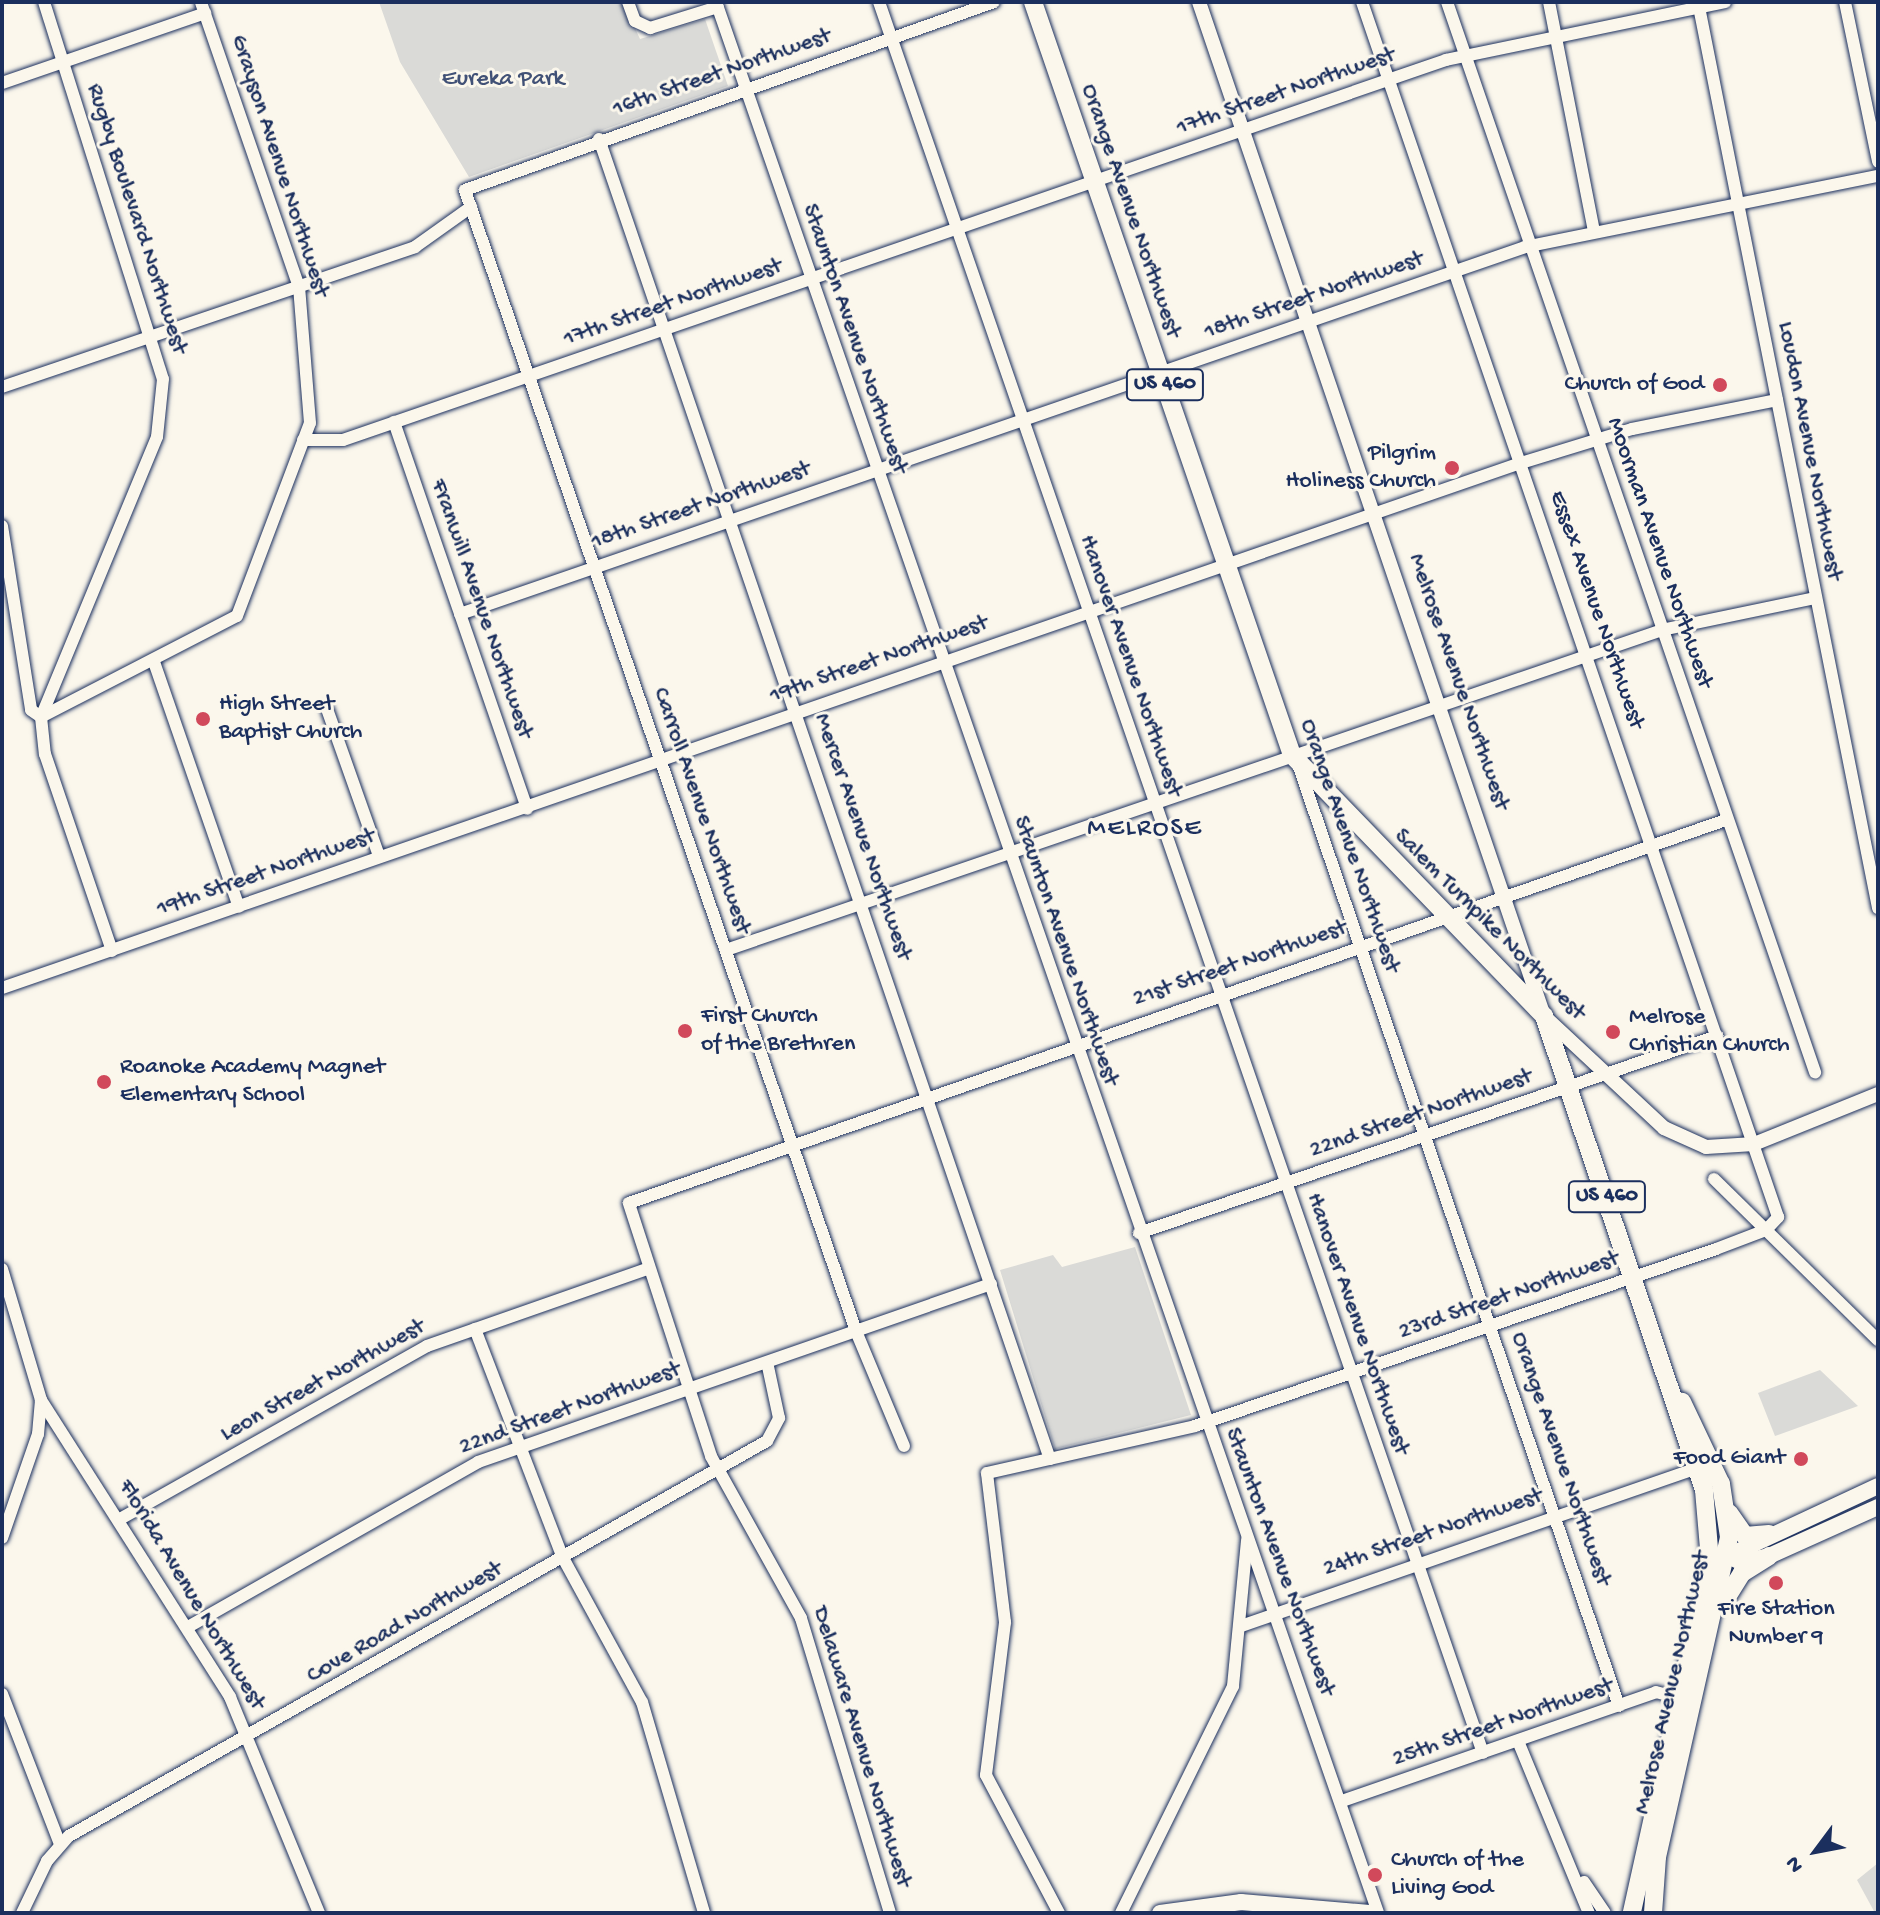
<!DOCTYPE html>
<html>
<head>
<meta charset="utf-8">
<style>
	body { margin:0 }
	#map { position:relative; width:1880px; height:1915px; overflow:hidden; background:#fbf7ec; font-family:"Gochi Hand",sans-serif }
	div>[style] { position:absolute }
	.green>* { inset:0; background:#dadad7 }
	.roads { filter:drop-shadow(0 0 2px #1b2f5e) drop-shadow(0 0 2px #1b2f5e) }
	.minor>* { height:12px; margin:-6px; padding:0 6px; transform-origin:6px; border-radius:6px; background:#fbf7ec }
	.tertiary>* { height:14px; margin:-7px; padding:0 7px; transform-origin:7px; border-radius:7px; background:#fbf7ec }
	.secondary>* { height:16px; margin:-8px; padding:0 8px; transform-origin:8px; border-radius:8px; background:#fbf7ec }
	.primary>* { height:18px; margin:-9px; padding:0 9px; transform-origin:9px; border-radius:9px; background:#fbf7ec }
	.dots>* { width:22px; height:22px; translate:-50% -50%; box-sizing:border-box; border:4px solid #fbf7ec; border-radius:50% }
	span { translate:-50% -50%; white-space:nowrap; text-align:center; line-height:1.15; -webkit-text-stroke:6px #fbf7ec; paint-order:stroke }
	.shield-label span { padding:2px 6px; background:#fbf7ec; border:2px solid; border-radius:6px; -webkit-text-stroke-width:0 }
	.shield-label { font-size:22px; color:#1b2f5e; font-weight:700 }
	.street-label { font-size:24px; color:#1b2f5e }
	.park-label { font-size:24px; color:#415176 }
	.poi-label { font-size:24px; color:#1b2f5e }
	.right { translate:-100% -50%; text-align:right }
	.left { translate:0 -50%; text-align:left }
	.neighbourhood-label { font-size:26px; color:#1b2f5e; letter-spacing:2px }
	.frame { position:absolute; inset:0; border:4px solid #1b2f5e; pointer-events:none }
	.north { position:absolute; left:1776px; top:1811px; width:80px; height:80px; -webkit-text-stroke:6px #fbf7ec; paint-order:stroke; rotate:238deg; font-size:22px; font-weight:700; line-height:32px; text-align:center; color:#1b2f5e }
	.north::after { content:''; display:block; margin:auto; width:28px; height:36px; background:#1b2f5e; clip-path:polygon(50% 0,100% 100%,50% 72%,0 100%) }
</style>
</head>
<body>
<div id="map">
	<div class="green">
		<i style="clip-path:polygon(379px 2px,623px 2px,640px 39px,705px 19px,728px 86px,469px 177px,400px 62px)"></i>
		<i style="clip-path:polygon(1135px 1247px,1191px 1415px,1055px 1449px,1000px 1270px,1053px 1255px,1062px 1267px)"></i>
		<i style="clip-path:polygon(1820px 1370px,1858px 1406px,1775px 1436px,1758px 1393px)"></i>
		<i style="clip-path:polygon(1878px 1863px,1878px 1913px,1875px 1913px,1857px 1880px)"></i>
	</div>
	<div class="roads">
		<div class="minor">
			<i style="left:44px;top:2px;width:395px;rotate:72.5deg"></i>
			<i style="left:163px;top:379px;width:58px;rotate:95.9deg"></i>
			<i style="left:157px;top:437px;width:303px;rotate:112.5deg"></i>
			<i style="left:41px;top:717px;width:37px;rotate:84deg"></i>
			<i style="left:45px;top:754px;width:208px;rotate:71.2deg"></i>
			<i style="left:628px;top:2px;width:20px;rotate:70deg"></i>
			<i style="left:635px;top:21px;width:17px;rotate:25deg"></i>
			<i style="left:650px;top:28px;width:71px;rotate:-17.2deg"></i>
			<i style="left:716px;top:2px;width:2022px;rotate:70.89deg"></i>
			<i style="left:879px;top:2px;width:1852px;rotate:70.97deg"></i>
			<i style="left:1447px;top:2px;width:1132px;rotate:71.02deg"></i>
			<i style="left:1549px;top:2px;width:234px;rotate:78.9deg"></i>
			<i style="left:1698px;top:2px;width:924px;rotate:78.76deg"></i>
			<i style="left:1845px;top:2px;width:163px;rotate:78.3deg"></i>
			<i style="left:2px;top:83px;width:215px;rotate:-19deg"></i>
			<i style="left:599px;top:139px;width:1395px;rotate:71.14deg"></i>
			<i style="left:2px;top:387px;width:436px;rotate:-18.7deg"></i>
			<i style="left:415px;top:247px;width:69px;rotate:-35.5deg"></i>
			<i style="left:394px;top:422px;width:409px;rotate:71deg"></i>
			<i style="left:303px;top:440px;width:40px"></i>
			<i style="left:343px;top:440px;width:1167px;rotate:-19.01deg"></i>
			<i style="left:1446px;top:60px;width:285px;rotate:-11.7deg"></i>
			<i style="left:2px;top:526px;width:186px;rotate:81deg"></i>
			<i style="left:31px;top:710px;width:12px;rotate:35deg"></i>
			<i style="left:460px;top:614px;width:1126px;rotate:-19.01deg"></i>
			<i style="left:1525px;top:247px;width:360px;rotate:-11.4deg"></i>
			<i style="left:154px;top:662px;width:259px;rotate:70.9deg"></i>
			<i style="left:327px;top:709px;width:156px;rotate:70.5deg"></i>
			<i style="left:41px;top:717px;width:220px;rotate:-27.3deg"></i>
			<i style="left:237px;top:616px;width:206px;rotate:-69.3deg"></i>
			<i style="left:310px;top:423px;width:136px;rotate:-94.6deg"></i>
			<i style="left:299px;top:287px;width:301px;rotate:-109deg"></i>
			<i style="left:1299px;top:767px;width:992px;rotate:71.18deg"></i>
			<i style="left:726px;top:950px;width:989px;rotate:-18.87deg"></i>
			<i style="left:1662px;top:630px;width:156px;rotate:-11.8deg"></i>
			<i style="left:2px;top:988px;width:1607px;rotate:-19.07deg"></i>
			<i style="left:1521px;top:463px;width:116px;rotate:-17deg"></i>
			<i style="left:1632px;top:429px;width:148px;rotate:-11.3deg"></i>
			<i style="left:1714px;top:1179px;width:230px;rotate:44.5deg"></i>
			<i style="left:1139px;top:1233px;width:611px;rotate:-18.82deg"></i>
			<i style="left:2px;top:1269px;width:137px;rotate:73.4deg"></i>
			<i style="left:41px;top:1400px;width:34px;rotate:95deg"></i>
			<i style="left:38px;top:1434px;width:110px;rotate:109.1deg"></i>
			<i style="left:475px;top:1329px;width:245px;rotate:69deg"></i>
			<i style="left:563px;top:1558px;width:164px;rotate:61.3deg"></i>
			<i style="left:642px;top:1702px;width:220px;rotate:73.6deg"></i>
			<i style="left:41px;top:1400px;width:352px;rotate:57.5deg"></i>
			<i style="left:230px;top:1697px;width:234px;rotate:67.6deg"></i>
			<i style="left:904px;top:1446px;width:125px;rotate:-112.7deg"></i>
			<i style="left:856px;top:1331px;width:1206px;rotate:-108.92deg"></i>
			<i style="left:465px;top:190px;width:561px;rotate:-19.56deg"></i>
			<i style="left:120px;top:1519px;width:352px;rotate:-29.4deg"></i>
			<i style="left:427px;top:1346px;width:233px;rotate:-19.3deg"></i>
			<i style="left:1241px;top:1626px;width:482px;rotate:-19.1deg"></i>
			<i style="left:188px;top:1627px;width:334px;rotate:-29.6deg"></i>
			<i style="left:478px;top:1462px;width:543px;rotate:-19.14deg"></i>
			<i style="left:2px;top:1694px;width:161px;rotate:68.9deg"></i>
			<i style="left:1518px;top:1741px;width:186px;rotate:67.6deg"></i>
			<i style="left:1342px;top:1801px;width:332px;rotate:-19.1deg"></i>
			<i style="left:1656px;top:1692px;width:31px;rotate:15deg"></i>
			<i style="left:1584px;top:1882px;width:37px;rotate:56deg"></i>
			<i style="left:22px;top:1913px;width:58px;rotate:-64.3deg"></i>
			<i style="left:47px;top:1861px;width:33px;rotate:-49deg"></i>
			<i style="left:69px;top:1836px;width:802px;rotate:-29.51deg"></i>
			<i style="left:767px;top:1441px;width:26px;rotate:-62deg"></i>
			<i style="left:779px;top:1418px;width:57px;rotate:-102.1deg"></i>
			<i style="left:890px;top:1913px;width:308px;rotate:-106.8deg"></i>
			<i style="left:801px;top:1618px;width:185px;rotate:-119.1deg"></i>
			<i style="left:711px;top:1456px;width:266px;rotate:-108deg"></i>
			<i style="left:629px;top:1203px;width:1162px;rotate:-19.25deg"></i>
			<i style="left:1059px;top:1913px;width:156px;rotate:-117.9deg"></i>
			<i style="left:986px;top:1775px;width:154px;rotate:-82.9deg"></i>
			<i style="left:1005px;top:1622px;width:150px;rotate:-96.9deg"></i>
			<i style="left:987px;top:1473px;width:213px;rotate:-12.7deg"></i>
			<i style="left:1195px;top:1426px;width:550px;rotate:-18.76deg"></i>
			<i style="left:1716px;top:1249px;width:53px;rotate:-20.8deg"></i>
			<i style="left:1766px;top:1230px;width:18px;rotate:-47deg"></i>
			<i style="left:1778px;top:1217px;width:1284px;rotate:-108.9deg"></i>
			<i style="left:1121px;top:1913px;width:253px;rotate:-63.7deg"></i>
			<i style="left:1233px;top:1686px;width:147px;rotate:-84.5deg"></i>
		</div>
		<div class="tertiary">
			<i style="left:1199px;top:2px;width:1071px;rotate:71.21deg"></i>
			<i style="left:1544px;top:1016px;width:164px;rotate:43deg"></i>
			<i style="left:1664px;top:1128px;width:46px;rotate:24.3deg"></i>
			<i style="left:1706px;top:1147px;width:48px;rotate:-3.6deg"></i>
			<i style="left:1754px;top:1144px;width:134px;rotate:-22deg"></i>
		</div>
		<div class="secondary">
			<i style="left:1878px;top:1486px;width:166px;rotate:155deg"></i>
			<i style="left:1728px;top:1556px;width:14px;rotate:25deg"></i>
			<i style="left:1741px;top:1562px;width:29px;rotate:-12deg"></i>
			<i style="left:1769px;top:1556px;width:120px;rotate:-24.2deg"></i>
			<i style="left:1160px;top:1913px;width:82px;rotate:-7.7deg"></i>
			<i style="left:1241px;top:1902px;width:129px;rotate:4.9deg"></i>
		</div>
		<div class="primary">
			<i style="left:1033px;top:2px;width:796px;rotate:71.02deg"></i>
			<i style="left:1292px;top:755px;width:363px;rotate:46deg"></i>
			<i style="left:1544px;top:1016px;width:500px;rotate:71.35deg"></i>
			<i style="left:1704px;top:1490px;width:70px;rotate:85.1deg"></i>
			<i style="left:1710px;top:1560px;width:362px;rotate:102.5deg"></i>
			<i style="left:1729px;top:1513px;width:28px;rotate:55deg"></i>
			<i style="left:1745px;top:1536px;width:24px;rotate:-5deg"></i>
			<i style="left:1727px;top:1597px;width:28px;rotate:-58deg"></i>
			<i style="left:1742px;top:1573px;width:32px;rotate:-32deg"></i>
			<i style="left:1653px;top:1913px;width:56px;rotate:-85.9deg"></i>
			<i style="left:1657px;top:1857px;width:328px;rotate:-77.3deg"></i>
			<i style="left:1729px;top:1537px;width:54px;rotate:-98.6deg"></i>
			<i style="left:1721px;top:1484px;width:91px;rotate:-115.4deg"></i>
		</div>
	</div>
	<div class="dots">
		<i style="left:1720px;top:385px;background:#d1495b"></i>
		<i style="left:1452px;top:468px;background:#d1495b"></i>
		<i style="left:203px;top:719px;background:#d1495b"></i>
		<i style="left:685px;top:1031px;background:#d1495b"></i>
		<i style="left:1613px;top:1032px;background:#d1495b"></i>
		<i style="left:104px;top:1082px;background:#d1495b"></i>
		<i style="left:1801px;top:1459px;background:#d1495b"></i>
		<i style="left:1776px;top:1583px;background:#d1495b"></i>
		<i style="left:1375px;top:1875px;background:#d1495b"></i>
	</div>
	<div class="shield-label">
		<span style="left:1165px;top:385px">US 460</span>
		<span style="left:1607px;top:1197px">US 460</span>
	</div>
	<div class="street-label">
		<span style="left:722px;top:73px;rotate:-19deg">16th Street Northwest</span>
		<span style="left:1286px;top:92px;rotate:-19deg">17th Street Northwest</span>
		<span style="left:279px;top:166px;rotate:72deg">Grayson Avenue Northwest</span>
		<span style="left:1130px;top:211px;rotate:71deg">Orange Avenue Northwest</span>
		<span style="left:136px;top:219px;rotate:72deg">Rugby Boulevard Northwest</span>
		<span style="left:1314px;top:296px;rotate:-19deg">18th Street Northwest</span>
		<span style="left:673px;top:303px;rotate:-19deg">17th Street Northwest</span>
		<span style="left:854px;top:339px;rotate:71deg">Staunton Avenue Northwest</span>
		<span style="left:1809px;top:451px;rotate:79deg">Loudon Avenue Northwest</span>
		<span style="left:701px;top:506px;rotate:-19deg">18th Street Northwest</span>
		<span style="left:1659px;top:553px;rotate:71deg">Moorman Avenue Northwest</span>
		<span style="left:481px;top:609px;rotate:71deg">Franwill Avenue Northwest</span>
		<span style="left:1596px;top:610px;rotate:71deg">Essex Avenue Northwest</span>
		<span style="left:879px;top:660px;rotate:-19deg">19th Street Northwest</span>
		<span style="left:1130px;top:666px;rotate:71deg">Hanover Avenue Northwest</span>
		<span style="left:1458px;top:682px;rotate:71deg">Melrose Avenue Northwest</span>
		<span style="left:701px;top:811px;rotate:71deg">Carroll Avenue Northwest</span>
		<span style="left:862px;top:837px;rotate:71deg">Mercer Avenue Northwest</span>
		<span style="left:1349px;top:846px;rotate:71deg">Orange Avenue Northwest</span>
		<span style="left:266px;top:873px;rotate:-19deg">19th Street Northwest</span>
		<span style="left:1489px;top:925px;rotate:45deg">Salem Turnpike Northwest</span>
		<span style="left:1065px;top:951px;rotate:71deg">Staunton Avenue Northwest</span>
		<span style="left:1240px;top:964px;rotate:-19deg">21st Street Northwest</span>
		<span style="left:1421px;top:1114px;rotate:-19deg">22nd Street Northwest</span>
		<span style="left:1509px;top:1296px;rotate:-19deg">23rd Street Northwest</span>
		<span style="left:1357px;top:1324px;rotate:71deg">Hanover Avenue Northwest</span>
		<span style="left:323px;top:1381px;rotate:-29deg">Leon Street Northwest</span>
		<span style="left:570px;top:1409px;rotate:-20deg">22nd Street Northwest</span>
		<span style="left:1560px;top:1459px;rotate:71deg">Orange Avenue Northwest</span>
		<span style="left:1433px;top:1533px;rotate:-19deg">24th Street Northwest</span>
		<span style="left:1279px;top:1562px;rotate:70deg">Staunton Avenue Northwest</span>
		<span style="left:191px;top:1595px;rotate:59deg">Florida Avenue Northwest</span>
		<span style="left:405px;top:1623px;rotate:-30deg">Cove Road Northwest</span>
		<span style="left:1673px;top:1683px;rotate:-77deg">Melrose Avenue Northwest</span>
		<span style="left:1503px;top:1723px;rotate:-19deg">25th Street Northwest</span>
		<span style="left:861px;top:1747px;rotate:73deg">Delaware Avenue Northwest</span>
	</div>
	<div class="park-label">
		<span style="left:503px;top:80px">Eureka Park</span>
	</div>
	<div class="poi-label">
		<span class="right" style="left:1704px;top:385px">Church of God</span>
		<span class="right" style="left:1436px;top:468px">Pilgrim<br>Holiness Church</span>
		<span class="left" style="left:219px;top:719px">High Street<br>Baptist Church</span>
		<span class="left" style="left:701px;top:1031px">First Church<br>of the Brethren</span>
		<span class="left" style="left:1629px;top:1032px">Melrose<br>Christian Church</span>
		<span class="left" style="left:120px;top:1082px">Roanoke Academy Magnet<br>Elementary School</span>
		<span class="right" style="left:1785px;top:1459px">Food Giant</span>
		<span style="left:1776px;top:1624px">Fire Station<br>Number 9</span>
		<span class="left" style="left:1391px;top:1875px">Church of the<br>Living God</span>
	</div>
	<div class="neighbourhood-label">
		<span style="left:1145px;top:830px">MELROSE</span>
	</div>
	<div class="frame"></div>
	<div class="north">N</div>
</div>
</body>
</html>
